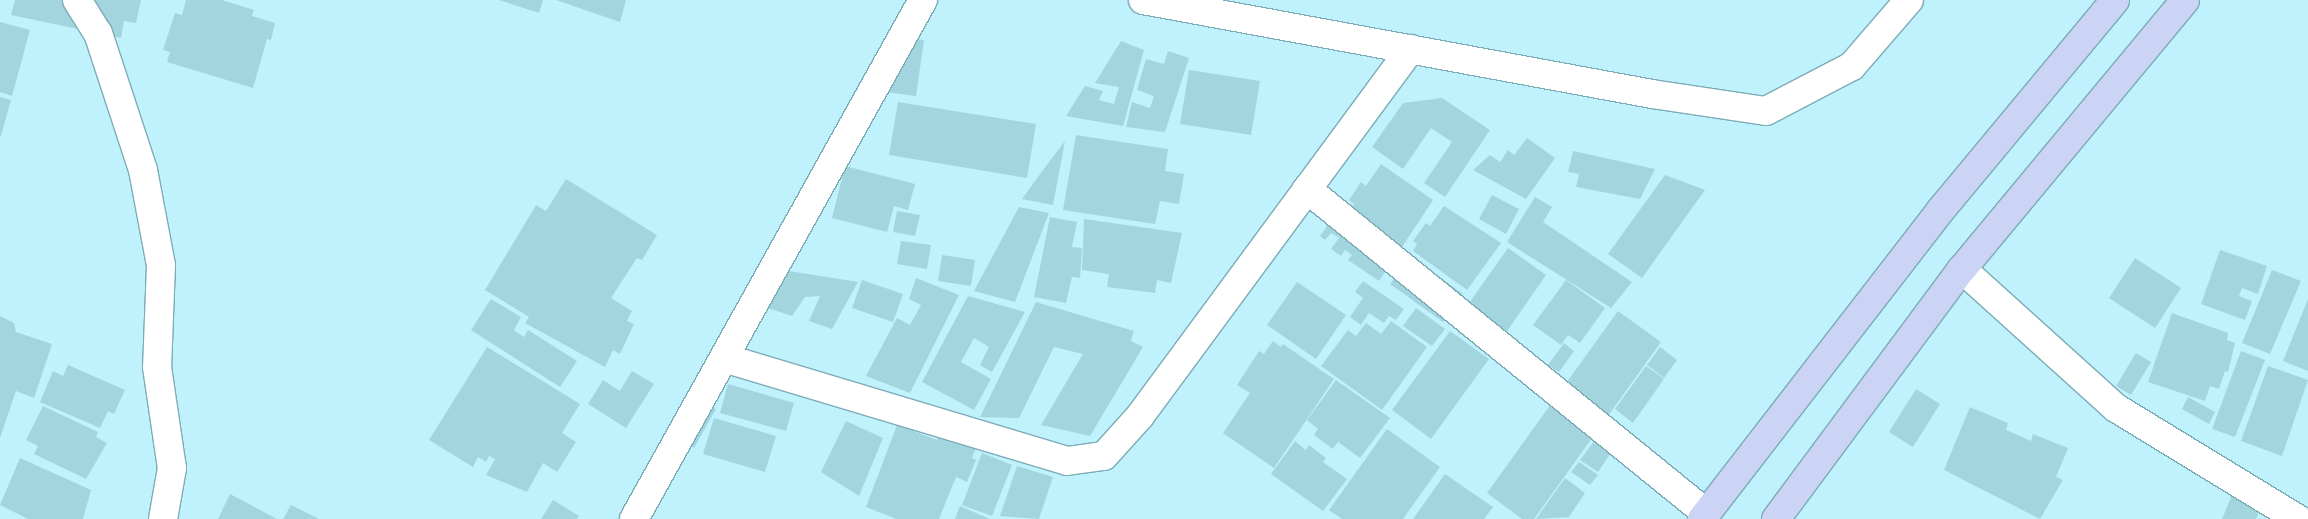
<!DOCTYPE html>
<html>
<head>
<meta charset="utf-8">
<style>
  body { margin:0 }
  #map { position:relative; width:2308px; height:519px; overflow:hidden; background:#c0f2fd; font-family:"DM Sans",sans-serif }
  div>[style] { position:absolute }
  .building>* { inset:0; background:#a3d5df }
  .roads { filter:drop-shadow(1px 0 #7cacb6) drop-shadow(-1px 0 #7cacb6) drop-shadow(0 1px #7cacb6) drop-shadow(0 -1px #7cacb6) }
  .minor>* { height:28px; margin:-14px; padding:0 14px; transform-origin:14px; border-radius:14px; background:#fff }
  .highway>* { height:28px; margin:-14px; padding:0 14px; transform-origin:14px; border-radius:14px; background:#cbd4f4 }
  span { translate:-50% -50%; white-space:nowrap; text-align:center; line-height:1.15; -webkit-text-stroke:5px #e6f9fd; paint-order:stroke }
</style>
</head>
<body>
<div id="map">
  <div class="building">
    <div style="clip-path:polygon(15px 0,141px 0,136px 23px,124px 21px,121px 38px,11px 15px)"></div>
    <div style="clip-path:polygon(186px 0,222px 0,254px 10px,252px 16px,275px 23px,271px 40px,267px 39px,253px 88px,167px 62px,170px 52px,163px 50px,175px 13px,182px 15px)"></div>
    <div style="clip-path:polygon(499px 0,543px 0,539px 13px)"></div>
    <div style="clip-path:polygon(556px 0,626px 0,620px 22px)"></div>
    <div style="clip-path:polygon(0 22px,30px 30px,12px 96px,0 92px)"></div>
    <div style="clip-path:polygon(888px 35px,924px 40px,916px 96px,862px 89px)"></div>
    <div style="clip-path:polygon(1121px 41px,1144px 50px,1123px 126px,1066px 116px,1085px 86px,1103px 91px,1099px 100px,1114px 104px,1119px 87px,1095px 83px)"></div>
    <div style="clip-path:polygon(1168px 51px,1189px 58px,1165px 132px,1126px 127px,1132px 102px,1150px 108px,1154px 96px,1137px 90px,1146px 59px,1164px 64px)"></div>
    <div style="clip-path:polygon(1189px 70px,1260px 81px,1251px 135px,1180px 124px)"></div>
    <div style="clip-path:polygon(0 97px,11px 100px,1px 136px,0 136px)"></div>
    <div style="clip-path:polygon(1442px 98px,1490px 130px,1445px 197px,1424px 183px,1452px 142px,1431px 128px,1403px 169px,1372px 147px,1403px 103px)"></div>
    <div style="clip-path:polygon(898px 102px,1036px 124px,1027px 178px,889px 155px)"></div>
    <div style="clip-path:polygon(1076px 135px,1168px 149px,1165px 171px,1184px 174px,1179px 204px,1160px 201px,1155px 224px,1063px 210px)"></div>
    <div style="clip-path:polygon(1527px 138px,1555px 158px,1526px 199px,1473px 170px,1490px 155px,1500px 162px,1508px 150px,1514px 155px)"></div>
    <div style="clip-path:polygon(1065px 141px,1053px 205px,1022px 199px,1043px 170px)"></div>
    <div style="clip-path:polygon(1573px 151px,1655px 169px,1640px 199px,1576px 187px,1579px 174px,1568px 172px)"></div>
    <div style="clip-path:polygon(1381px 164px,1433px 200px,1402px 247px,1349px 211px,1354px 204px,1349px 200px,1361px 182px,1366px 186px)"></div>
    <div style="clip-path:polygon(845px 166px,915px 184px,908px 210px,894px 206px,887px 232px,832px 218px)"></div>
    <div style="clip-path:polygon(1665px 175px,1705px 190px,1642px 278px,1608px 254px)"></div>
    <div style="clip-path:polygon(566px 179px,657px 235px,642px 260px,637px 258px,611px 298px,632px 311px,627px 321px,634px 324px,620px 354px,613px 350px,605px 367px,525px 323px,529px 317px,485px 290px,536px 205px,546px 211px)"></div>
    <div style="clip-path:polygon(1492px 195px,1519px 209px,1506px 234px,1479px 219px)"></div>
    <div style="clip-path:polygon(1535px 197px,1552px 207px,1543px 222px,1632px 282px,1611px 308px,1507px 242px)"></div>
    <div style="clip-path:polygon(1444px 206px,1501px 243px,1467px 290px,1413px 251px,1417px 244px,1413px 241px,1426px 223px,1430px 226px)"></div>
    <div style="clip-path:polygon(1019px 207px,1049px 213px,1015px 302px,974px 291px)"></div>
    <div style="clip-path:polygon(897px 211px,920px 215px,915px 236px,893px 232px)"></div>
    <div style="clip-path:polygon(1336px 213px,1396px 255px,1379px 281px,1348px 260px,1352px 255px,1345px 250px,1341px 256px,1331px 249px,1339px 238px,1331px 233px,1325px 240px,1320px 236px)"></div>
    <div style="clip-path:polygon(1050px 217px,1077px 222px,1072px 247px,1082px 248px,1080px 278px,1072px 277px,1066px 303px,1034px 297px)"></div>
    <div style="clip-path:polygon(1084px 219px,1182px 233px,1171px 283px,1157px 280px,1155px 293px,1107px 287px,1109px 274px,1082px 270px)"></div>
    <div style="clip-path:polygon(901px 241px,931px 245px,927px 269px,897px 264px)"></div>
    <div style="clip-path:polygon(1508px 248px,1546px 275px,1494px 350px,1455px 323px)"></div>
    <div style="clip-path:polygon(2220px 250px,2267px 266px,2258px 294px,2242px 288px,2239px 296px,2252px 301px,2245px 320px,2201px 304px)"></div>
    <div style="clip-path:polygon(942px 255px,975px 260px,971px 286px,938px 281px)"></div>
    <div style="clip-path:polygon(1411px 256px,1463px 294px,1443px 322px,1390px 284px)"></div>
    <div style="clip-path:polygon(2135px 258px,2181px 288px,2155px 328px,2109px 298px)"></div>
    <div style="clip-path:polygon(2272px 270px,2301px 281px,2270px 354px,2242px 343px)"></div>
    <div style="clip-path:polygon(789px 271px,858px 282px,832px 329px,809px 321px,820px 296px,805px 297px,792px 316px,765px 307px)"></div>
    <div style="clip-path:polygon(916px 278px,959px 295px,910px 393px,866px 376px,897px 318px,910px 325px,921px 305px,909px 299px)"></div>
    <div style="clip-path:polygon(862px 280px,903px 294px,893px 322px,852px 308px)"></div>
    <div style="clip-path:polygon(1566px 280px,1605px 308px,1580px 343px,1568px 335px,1561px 345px,1533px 325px)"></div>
    <div style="clip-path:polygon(1363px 281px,1404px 309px,1396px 320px,1389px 316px,1384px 323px,1369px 313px,1361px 325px,1350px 317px,1363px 298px,1355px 292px)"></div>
    <div style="clip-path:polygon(1297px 282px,1346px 315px,1316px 359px,1267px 325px)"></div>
    <div style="clip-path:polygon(968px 296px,1025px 312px,992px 372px,980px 365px,989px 347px,974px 338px,961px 362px,991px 379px,974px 410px,922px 382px)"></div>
    <div style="clip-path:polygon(491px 299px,521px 317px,514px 330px,524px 337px,528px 330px,577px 361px,560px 387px,471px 330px)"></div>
    <div style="clip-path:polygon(2308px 299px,2308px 371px,2283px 361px)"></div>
    <div style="clip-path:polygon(1036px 302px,1134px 331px,1131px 341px,1143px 347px,1090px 436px,1041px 425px,1083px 354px,1054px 347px,1019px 418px,980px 417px)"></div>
    <div style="clip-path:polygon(1416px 308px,1445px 329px,1432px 346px,1403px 326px)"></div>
    <div style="clip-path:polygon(1618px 311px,1661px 342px,1534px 519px,1522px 519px,1487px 493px)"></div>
    <div style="clip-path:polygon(2172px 313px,2228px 333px,2227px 340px,2235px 343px,2228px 372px,2225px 371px,2219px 389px,2210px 386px,2205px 401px,2148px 382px)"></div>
    <div style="clip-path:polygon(0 316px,14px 323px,16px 332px,52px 344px,34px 398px,16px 391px,0 438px)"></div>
    <div style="clip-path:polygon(1391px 321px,1427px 347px,1382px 410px,1321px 366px,1348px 330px,1356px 336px,1366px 323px,1381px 334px)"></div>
    <div style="clip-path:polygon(1450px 331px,1489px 359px,1431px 439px,1392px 410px)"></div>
    <div style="clip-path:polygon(1273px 341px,1281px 347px,1283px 344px,1334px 379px,1274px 468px,1223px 433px,1250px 393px,1237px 385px,1259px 351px,1264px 354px)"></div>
    <div style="clip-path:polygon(1564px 343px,1574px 351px,1559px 372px,1548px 365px)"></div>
    <div style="clip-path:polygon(487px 347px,580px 404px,562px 433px,576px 442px,557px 472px,543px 463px,527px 492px,486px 475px,495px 459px,489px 456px,486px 462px,478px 457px,473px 467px,429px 440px)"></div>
    <div style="clip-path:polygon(1660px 347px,1677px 360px,1664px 378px,1647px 365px)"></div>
    <div style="clip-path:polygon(2241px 351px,2265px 360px,2235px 437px,2212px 429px)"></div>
    <div style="clip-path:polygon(2136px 353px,2151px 362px,2131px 395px,2116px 386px)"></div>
    <div style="clip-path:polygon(68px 365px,125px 390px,114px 414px,108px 411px,100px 428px,40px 402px,53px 371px,63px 376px)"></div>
    <div style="clip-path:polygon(1646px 366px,1664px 379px,1633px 423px,1615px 409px)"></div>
    <div style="clip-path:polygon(2268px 366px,2308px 380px,2282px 456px,2241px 441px)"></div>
    <div style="clip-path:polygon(632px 371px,654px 384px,626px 428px,588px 404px,603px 380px,620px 391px)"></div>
    <div style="clip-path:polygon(1336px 380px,1390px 418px,1360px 458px,1338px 442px,1333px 449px,1314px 435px,1318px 429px,1307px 420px)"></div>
    <div style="clip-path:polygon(728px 384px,794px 403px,786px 431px,720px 413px)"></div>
    <div style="clip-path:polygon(1916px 389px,1940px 404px,1913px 447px,1889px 432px)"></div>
    <div style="clip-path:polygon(2188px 397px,2215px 412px,2209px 424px,2182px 409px)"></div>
    <div style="clip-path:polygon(707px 404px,716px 409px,694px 448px,685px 443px)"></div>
    <div style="clip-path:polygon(43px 406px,98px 432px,96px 437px,107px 443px,86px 479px,34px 454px,38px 446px,26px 440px)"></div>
    <div style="clip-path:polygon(1970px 407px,2008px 423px,2006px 430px,2031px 441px,2033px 434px,2068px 448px,2056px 477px,2063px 480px,2040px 519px,1944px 470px)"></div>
    <div style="clip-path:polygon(714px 418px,776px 436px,765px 472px,703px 454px)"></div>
    <div style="clip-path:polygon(846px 421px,883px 438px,859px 496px,821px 472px)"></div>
    <div style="clip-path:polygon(897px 425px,937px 440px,938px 437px,954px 443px,956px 441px,976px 448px,972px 458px,976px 460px,967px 482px,956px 477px,939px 519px,896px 519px,866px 507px)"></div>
    <div style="clip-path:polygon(1387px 429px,1440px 467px,1403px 519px,1342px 519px,1329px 510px)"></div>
    <div style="clip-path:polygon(1603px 429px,1611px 453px,1598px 472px,1580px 460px)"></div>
    <div style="clip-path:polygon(1295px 441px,1306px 450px,1309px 445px,1326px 458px,1323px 462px,1347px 479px,1323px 511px,1271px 474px)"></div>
    <div style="clip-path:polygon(982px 453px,1012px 465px,992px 516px,962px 505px)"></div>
    <div style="clip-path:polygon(20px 458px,91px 490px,83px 519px,28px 519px,0 505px)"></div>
    <div style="clip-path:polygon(1579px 462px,1598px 475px,1590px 485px,1571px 472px)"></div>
    <div style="clip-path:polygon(1017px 466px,1053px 477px,1039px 519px,1000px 516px)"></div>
    <div style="clip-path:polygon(1445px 474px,1493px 507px,1484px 519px,1413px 519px)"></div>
    <div style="clip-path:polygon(1565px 478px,1585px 493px,1569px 517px,1536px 519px)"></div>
    <div style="clip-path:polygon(230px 494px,277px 519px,218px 519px)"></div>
    <div style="clip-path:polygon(2232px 495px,2260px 508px,2256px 519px,2222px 519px)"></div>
    <div style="clip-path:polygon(553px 500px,579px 516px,577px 519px,541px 519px)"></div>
    <div style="clip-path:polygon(291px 505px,319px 519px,283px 519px)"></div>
    <div style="clip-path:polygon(960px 506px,990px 519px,955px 519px)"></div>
  </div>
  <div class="roads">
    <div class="minor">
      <div style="left:77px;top:0;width:39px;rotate:58deg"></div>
      <div style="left:98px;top:33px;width:144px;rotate:71.8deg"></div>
      <div style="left:143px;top:170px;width:97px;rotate:79.3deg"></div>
      <div style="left:161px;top:265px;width:102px;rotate:92.2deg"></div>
      <div style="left:157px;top:367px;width:102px;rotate:81.6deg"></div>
      <div style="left:172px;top:468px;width:52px;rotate:100deg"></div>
      <div style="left:1143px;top:0;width:518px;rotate:10.46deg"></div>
      <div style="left:1652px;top:94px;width:115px;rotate:8.5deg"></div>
      <div style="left:1766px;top:111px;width:97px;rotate:-27.6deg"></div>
      <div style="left:1852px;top:66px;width:87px;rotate:-49.2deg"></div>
      <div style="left:1307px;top:189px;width:514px;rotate:39.08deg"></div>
      <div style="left:1962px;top:269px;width:207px;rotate:42.1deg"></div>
      <div style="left:2116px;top:408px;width:213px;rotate:31.4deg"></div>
      <div style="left:724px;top:358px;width:358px;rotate:16.7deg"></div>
      <div style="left:1067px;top:461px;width:37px;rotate:-8deg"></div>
      <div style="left:1104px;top:456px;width:54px;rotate:-48deg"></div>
      <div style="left:1140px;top:416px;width:456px;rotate:-53.6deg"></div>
      <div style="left:634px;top:519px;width:594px;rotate:-60.89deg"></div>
    </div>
    <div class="highway">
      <div style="left:1702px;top:519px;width:389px;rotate:-52.3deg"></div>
      <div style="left:1940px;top:211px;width:274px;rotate:-50.3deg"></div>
      <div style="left:1776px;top:519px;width:312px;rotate:-53.4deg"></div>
      <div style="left:1962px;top:269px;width:349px;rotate:-50.3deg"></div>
    </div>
  </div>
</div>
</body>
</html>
